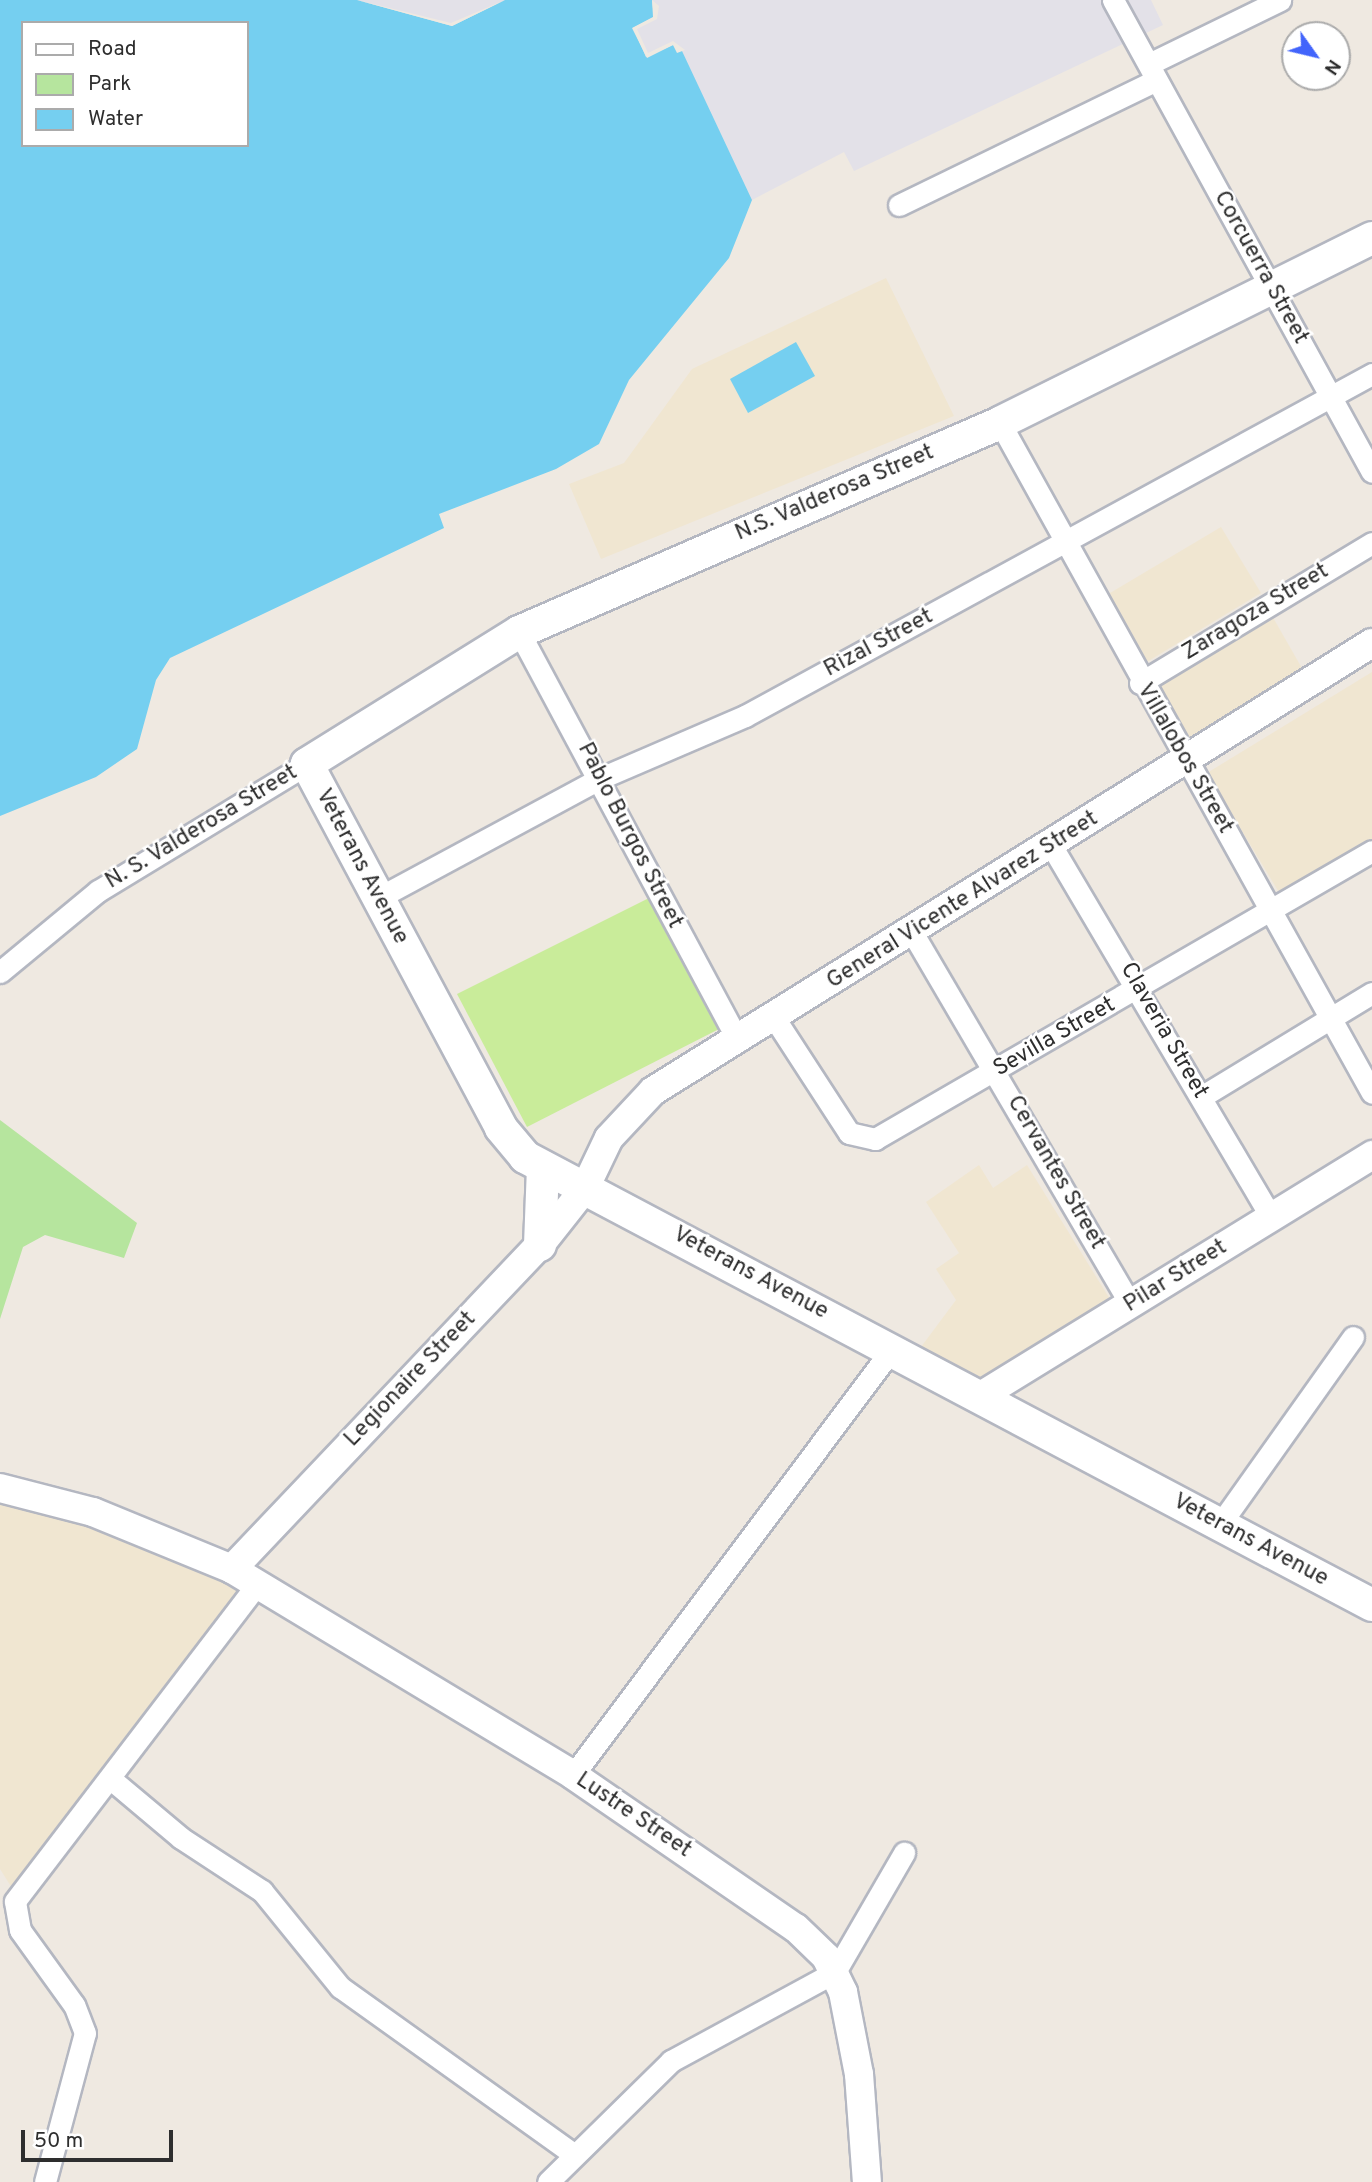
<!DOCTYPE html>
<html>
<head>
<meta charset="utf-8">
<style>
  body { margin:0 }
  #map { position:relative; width:1372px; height:2182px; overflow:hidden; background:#efe9e1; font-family:Overpass,sans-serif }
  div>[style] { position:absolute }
  .industrial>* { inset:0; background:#e3e1e8 }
  .education>* { inset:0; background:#f0e6d1 }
  .green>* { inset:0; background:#b6e59e }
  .pitch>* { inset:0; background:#c9ec9a }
  .water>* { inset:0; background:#75cff0 }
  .pier>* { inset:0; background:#efe9e1 }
  .roads { filter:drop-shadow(2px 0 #b4b7c1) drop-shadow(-2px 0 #b4b7c1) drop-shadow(0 2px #b4b7c1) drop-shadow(0 -2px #b4b7c1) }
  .minor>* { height:21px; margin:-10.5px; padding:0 10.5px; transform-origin:10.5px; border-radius:10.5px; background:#fff }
  .tertiary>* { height:28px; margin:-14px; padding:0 14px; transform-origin:14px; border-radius:14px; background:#fff }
  .secondary>* { height:32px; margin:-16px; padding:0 16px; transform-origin:16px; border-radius:16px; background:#fff }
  span { translate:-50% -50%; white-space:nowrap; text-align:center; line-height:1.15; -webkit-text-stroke:5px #fff; paint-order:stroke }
  .street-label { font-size:23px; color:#2e2e2e }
  .legend { position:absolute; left:21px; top:21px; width:228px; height:126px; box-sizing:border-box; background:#fff; border:2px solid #ababab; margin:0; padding:9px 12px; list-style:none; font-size:21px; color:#2e2e2e }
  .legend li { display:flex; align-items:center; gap:14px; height:35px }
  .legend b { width:35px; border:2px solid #ababab }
  .north { position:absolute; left:1281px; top:21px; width:70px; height:70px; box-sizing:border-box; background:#fff; border:2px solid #ababab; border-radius:50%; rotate:124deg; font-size:19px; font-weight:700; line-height:28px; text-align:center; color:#2e2e2e }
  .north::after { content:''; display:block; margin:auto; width:24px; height:32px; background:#4264fb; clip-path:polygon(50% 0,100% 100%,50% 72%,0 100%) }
  .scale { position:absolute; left:21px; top:2130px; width:152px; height:32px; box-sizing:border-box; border:4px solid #2e2e2e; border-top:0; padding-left:9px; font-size:21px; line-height:24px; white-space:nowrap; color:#2e2e2e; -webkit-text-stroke:5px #fff; paint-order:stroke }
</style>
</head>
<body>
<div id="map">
  <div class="industrial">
    <div style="clip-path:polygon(357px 0,505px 0,452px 26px)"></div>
    <div style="clip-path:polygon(652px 0,1151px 0,1163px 25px,854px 171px,844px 152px,752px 200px,682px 52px,647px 58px,632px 28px,653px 17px)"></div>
  </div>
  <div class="education">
    <div style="clip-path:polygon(886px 278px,954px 416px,601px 559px,569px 484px,624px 463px,692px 369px)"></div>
    <div style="clip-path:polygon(1221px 527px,1261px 593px,1145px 663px,1105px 596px)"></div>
    <div style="clip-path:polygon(1271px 614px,1307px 677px,1191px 745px,1155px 683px)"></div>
    <div style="clip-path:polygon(1372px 672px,1372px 839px,1280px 894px,1207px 773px)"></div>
    <div style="clip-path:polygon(979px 1165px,993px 1188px,1027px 1165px,1113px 1304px,985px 1383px,918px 1351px,956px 1300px,936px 1269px,959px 1253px,926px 1202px)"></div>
    <div style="clip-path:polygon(0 1502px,46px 1510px,246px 1586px,12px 1888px,0 1869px)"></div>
  </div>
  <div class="green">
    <div style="clip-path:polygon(0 1120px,137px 1223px,124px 1258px,45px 1235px,23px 1247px,0 1319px)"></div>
  </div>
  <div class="pitch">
    <div style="clip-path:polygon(653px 896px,721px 1028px,527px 1127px,457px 994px)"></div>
  </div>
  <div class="water">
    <div style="clip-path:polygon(evenodd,0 0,357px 0,452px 26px,505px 0,652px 0,654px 17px,633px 28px,646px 57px,673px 45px,682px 51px,752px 200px,729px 258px,629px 380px,599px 444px,556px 469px,439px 514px,444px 528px,170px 658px,156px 680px,137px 749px,96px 777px,0 816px,0 0,23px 23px,247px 23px,247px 145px,23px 145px,23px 23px)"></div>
    <div style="clip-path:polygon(796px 342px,815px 376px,748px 413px,730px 379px)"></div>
  </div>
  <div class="pier">
    <div style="clip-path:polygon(357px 0,451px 23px,505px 0,452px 26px)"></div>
    <div style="clip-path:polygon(652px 0,659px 6px,657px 19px,637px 29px,648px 53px,673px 41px,685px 50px,677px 53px,673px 45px,647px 58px,632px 28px,653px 17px)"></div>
  </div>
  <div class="roads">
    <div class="minor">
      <div style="left:1113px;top:0;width:538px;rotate:61.25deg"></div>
      <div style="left:1149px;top:64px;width:146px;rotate:-26deg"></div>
      <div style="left:899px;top:205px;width:286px;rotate:-25.9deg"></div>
      <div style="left:1000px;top:423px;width:766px;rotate:60.96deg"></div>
      <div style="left:519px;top:632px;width:464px;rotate:61.8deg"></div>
      <div style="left:1140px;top:683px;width:271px;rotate:-31.1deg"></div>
      <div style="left:1051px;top:845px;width:434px;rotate:59.4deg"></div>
      <div style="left:378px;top:898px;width:253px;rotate:-28.3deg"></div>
      <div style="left:601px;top:778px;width:157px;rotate:-23.3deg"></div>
      <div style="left:745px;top:716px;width:714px;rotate:-28.61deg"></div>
      <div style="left:912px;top:932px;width:433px;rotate:59.6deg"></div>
      <div style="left:0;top:972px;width:127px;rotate:-39.6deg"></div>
      <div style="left:98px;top:891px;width:245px;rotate:-31.3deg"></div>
      <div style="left:775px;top:1019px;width:136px;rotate:57deg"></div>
      <div style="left:849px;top:1133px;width:27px;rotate:13deg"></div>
      <div style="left:875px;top:1139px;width:574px;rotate:-30.09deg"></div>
      <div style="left:1201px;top:1097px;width:200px;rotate:-31.3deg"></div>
      <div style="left:1218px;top:1527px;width:233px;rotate:-54.6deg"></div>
      <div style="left:573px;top:1775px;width:532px;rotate:-53.17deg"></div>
      <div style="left:112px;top:1780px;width:90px;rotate:40deg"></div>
      <div style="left:181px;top:1838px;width:97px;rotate:33.2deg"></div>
      <div style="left:262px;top:1891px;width:124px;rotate:50.9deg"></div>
      <div style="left:340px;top:1987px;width:287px;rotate:35.6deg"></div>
      <div style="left:45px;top:2182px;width:154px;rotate:-75deg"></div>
      <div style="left:85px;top:2033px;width:30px;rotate:-111deg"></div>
      <div style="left:74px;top:2005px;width:92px;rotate:-125.8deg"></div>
      <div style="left:20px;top:1930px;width:29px;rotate:-100deg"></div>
      <div style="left:15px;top:1901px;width:399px;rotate:-52.6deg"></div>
      <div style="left:548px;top:2182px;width:173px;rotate:-44.5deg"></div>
      <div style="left:671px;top:2061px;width:187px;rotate:-28.5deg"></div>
      <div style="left:835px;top:1972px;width:138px;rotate:-59.9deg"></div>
    </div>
    <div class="tertiary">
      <div style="left:979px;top:1397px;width:462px;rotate:-31.6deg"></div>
      <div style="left:0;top:1488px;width:96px;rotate:14.5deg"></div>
      <div style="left:93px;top:1512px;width:150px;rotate:22.3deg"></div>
      <div style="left:232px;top:1569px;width:398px;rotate:31.1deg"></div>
      <div style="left:573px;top:1775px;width:270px;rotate:34.5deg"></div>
      <div style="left:796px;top:1928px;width:42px;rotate:44deg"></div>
      <div style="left:826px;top:1957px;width:39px;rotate:64deg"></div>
      <div style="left:843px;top:1992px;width:84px;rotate:79deg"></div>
      <div style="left:859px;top:2074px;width:108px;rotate:85.8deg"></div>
      <div style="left:232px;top:1569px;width:447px;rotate:-46.5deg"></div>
      <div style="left:540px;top:1245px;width:73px;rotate:-51.7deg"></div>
      <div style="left:585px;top:1188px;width:55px;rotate:-64.4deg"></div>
      <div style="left:609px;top:1138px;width:64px;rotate:-46.9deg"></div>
      <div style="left:653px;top:1091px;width:847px;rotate:-31.93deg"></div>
    </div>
    <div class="secondary">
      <div style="left:1372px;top:238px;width:415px;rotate:153.6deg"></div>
      <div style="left:1000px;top:423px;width:524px;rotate:156.51deg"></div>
      <div style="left:519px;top:632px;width:250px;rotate:148.1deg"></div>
      <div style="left:307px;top:764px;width:412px;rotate:61.9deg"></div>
      <div style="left:501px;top:1128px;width:38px;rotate:50deg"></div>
      <div style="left:525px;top:1157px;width:958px;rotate:27.88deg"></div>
      <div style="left:540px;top:1245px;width:78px;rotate:-87.8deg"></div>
    </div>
  </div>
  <div class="street-label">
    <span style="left:1260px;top:268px;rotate:61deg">Corcuerra Street</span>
    <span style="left:835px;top:494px;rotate:-23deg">N.S. Valderosa Street</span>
    <span style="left:1256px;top:613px;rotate:-31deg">Zaragoza Street</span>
    <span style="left:879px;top:644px;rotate:-28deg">Rizal Street</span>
    <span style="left:1184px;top:759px;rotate:60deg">Villalobos Street</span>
    <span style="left:202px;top:828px;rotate:-31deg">N. S. Valderosa Street</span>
    <span style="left:629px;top:836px;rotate:63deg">Pablo Burgos Street</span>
    <span style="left:361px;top:867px;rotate:62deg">Veterans Avenue</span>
    <span style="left:963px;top:901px;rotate:-32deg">General Vicente Alvarez Street</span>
    <span style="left:1163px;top:1031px;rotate:60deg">Claveria Street</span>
    <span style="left:1055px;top:1038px;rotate:-30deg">Sevilla Street</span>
    <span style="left:1055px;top:1173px;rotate:60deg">Cervantes Street</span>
    <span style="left:750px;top:1274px;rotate:28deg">Veterans Avenue</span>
    <span style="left:1176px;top:1277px;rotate:-32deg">Pilar Street</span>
    <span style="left:411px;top:1380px;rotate:-46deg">Legionaire Street</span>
    <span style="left:1250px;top:1541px;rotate:28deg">Veterans Avenue</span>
    <span style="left:633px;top:1816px;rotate:34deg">Lustre Street</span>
  </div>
  <ul class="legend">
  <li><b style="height:9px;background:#fff"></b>Road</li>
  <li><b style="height:19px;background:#b6e59e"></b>Park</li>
  <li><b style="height:19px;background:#75cff0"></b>Water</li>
  </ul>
  <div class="north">N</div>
  <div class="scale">50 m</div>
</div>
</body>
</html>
